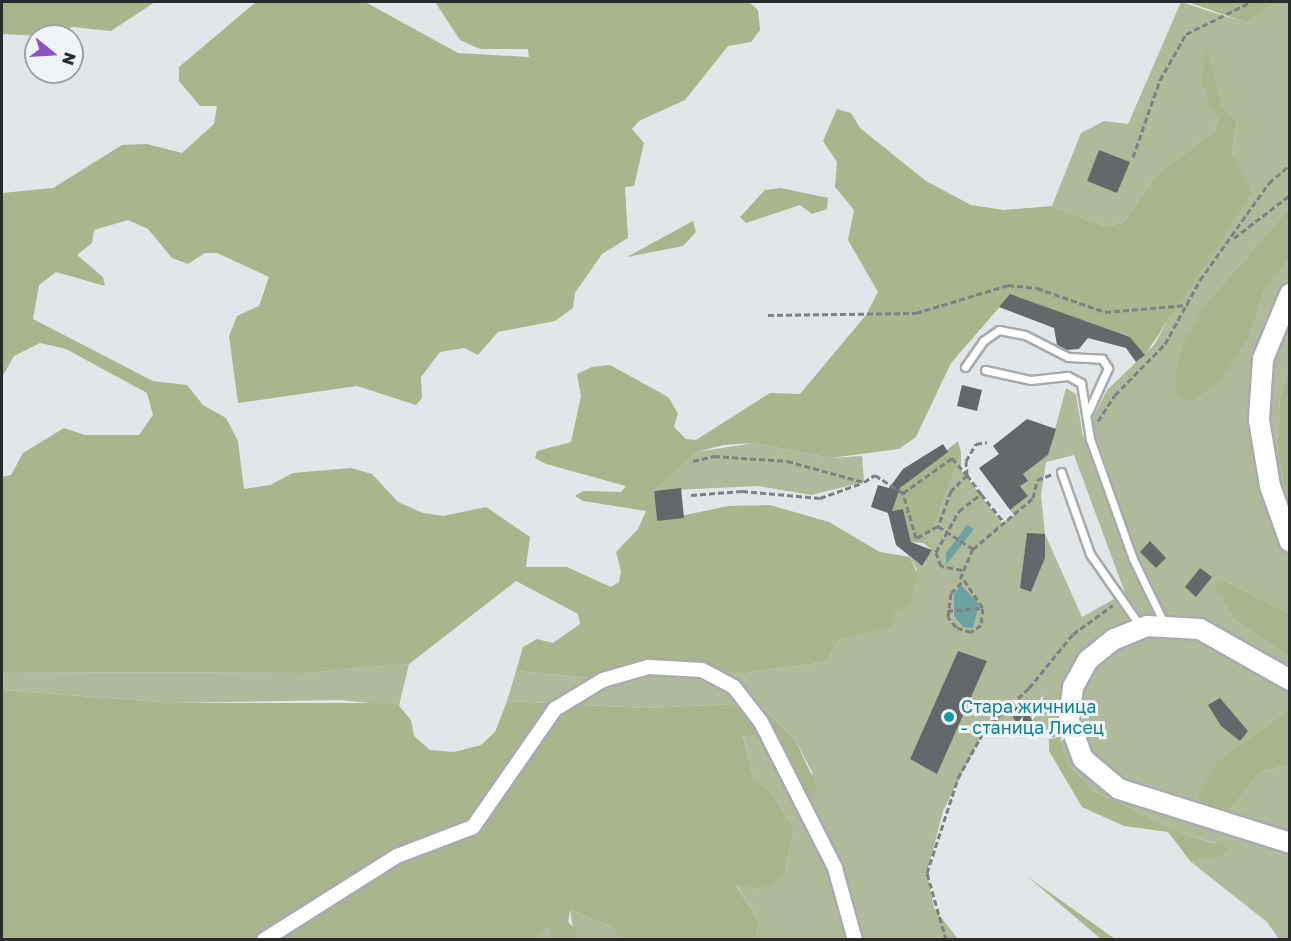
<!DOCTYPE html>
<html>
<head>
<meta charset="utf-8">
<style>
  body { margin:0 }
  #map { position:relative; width:1291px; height:941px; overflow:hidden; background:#e2e6e9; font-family:"Golos Text",sans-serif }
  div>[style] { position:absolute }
  .green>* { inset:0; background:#b0ba9a }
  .forest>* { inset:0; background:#aab58d }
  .water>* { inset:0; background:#6ca2a1 }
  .building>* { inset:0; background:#65686b }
  .path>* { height:3px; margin-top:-1.5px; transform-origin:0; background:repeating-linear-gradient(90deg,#7e8082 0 6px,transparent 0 9px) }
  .roads { filter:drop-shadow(2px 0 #a8abae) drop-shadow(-2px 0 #a8abae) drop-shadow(0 2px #a8abae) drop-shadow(0 -2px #a8abae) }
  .service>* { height:7px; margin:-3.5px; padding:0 3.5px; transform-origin:3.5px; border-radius:3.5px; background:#fff }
  .minor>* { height:14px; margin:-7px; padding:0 7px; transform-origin:7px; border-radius:7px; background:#fff }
  .secondary>* { height:20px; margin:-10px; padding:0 10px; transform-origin:10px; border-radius:10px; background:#fff }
  .dots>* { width:16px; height:16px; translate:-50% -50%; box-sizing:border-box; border:3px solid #f0f3f7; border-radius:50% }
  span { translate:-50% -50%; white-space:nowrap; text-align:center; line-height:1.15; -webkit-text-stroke:6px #f0f3f7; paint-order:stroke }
  .culture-label { font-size:18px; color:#0d838f }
  .left { translate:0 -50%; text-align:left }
  .frame { position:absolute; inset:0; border:3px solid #2a2b2d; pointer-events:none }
  .north { position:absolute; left:24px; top:24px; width:60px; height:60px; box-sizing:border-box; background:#f0f3f7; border:2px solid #a1a3a6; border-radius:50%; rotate:108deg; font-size:16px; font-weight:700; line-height:24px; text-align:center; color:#2a2b2d }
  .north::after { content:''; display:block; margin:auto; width:21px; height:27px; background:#8c4fc6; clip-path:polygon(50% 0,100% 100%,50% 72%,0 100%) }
</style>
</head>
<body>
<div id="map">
  <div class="green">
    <div style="clip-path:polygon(evenodd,1181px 2px,1247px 23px,1278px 2px,1289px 2px,1289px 208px,1209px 300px,1250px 335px,1264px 292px,1289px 259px,1289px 365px,1280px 397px,1277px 443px,1289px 518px,1289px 614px,1224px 580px,1235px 620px,1289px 657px,1289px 709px,1217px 761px,1228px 813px,1260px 772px,1289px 765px,1289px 939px,1279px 939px,1267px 922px,1191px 862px,1216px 858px,1215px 843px,1189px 836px,1094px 791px,1069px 765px,1059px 738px,985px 729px,943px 811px,927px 873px,934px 908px,958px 939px,755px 939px,759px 921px,736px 884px,757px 889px,785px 872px,794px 829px,770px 790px,754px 779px,743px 735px,753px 735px,780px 762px,813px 774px,795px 739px,758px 703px,644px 708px,507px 701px,516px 671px,592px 678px,657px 672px,746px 673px,826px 662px,839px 639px,895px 612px,917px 570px,910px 557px,922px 566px,932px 550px,923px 543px,931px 535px,961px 452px,961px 470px,1002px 523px,1014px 515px,1010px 510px,1028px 496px,1020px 486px,1027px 481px,1023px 474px,1048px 455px,1066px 388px,1076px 394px,1083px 437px,1107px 390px,1154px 345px,1190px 281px,1251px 193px,1232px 152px,1237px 121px,1222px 106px,1206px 50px,1201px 79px,1219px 116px,1214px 132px,1158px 173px,1123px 223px,1104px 226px,1052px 206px,1081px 133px,1104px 121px,1128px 124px,1181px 2px,1074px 455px,1125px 593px,1082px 617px,1045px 534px,1041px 495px,1046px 462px,1074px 455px,1181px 2px,1027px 534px,1045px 534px,1045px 558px,1031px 592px,1020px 588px,1027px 534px,1181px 2px,958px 651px,986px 662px,937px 773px,910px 759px,958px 651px)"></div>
    <div style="clip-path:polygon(754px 443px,830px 458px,862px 456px,864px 482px,811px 495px,758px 486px,654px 491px,697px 452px)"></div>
    <div style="clip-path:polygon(409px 664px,399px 706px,340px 700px,173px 703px,2px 690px,2px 672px,304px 673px)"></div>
    <div style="clip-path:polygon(570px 910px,612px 927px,619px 939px,575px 939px)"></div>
    <div style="clip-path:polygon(545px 926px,552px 939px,533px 940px,538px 928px)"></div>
  </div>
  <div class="forest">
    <div style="clip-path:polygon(2px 2px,155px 2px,111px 31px,72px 27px,56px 36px,40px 36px,2px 34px)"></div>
    <div style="clip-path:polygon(256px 2px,367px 3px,458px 53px,529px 57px,528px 49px,480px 49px,460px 40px,435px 2px,749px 2px,758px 10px,760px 30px,751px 42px,728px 46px,685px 100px,639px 121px,632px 129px,644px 143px,634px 186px,625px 187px,628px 238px,602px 254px,575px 293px,573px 308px,555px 321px,498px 332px,478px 355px,464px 348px,440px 352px,421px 377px,422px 398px,416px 405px,357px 386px,238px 403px,229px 336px,237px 316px,259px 306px,269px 277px,217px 253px,205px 253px,188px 264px,172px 258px,148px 229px,128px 220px,94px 230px,92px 243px,77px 255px,103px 277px,105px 286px,56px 272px,39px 285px,33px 319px,153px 381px,187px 385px,203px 405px,226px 418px,238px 441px,244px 489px,270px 485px,293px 473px,351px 468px,372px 474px,398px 502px,423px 513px,443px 516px,486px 507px,530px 537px,526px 567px,567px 567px,611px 587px,619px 582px,621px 571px,616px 552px,638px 529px,646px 511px,583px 501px,575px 496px,583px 491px,621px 492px,626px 486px,546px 464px,535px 458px,537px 451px,571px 442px,581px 396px,577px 374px,592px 367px,610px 365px,668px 397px,678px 413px,674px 427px,686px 439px,696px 440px,770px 393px,800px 394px,866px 315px,878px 292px,848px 240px,854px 210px,835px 187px,837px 162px,823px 141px,837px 109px,851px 113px,860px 128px,926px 181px,971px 205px,1004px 210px,1052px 206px,1104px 226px,1123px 223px,1158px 173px,1214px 132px,1219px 116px,1210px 107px,1201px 79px,1206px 48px,1222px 106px,1237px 121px,1232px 152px,1252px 193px,1145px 355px,1130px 337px,1010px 295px,951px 363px,916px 437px,899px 449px,830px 458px,754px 443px,723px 445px,697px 452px,654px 491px,657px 521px,728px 506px,770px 505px,829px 522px,880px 552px,910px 557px,918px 576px,909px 605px,895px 612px,890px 628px,839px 639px,826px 662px,746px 673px,657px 672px,592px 678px,516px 671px,523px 647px,537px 639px,553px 643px,580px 624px,578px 614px,516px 581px,409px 664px,304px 673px,2px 672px,2px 477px,11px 475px,23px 453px,64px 428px,85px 435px,139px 435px,153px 415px,147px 393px,66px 349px,40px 343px,14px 356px,2px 377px,2px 193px,53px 188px,122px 145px,147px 144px,182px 153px,214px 124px,217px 106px,200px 106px,179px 81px,179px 67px)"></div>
    <div style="clip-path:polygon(1188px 2px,1278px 2px,1247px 23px)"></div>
    <div style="clip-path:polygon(781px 188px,828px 198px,827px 209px,812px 214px,800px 205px,746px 223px,740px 217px,765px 190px)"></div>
    <div style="clip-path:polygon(1289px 208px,1289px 259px,1264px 292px,1250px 335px,1221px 380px,1191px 402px,1177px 394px,1175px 376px,1183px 343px,1209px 300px)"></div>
    <div style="clip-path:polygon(693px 221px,696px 232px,683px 246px,627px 257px)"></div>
    <div style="clip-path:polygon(1289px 365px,1289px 518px,1277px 443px,1280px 397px)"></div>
    <div style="clip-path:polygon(958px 441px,961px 452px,931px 535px,923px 543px,911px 542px,903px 509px,892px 511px,899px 489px)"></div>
    <div style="clip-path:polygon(1224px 580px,1289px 614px,1289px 657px,1235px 620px,1214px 584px)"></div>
    <div style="clip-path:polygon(2px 690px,173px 703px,378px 703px,399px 706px,411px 720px,414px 736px,430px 750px,454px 752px,481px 745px,495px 732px,507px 701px,644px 708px,758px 703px,795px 739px,818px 789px,807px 798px,753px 735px,743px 736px,754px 779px,770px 790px,794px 829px,785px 872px,773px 884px,757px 889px,736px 885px,759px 921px,755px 939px,619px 939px,612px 927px,570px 910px,568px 922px,577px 931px,575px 939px,552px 939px,545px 926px,533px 940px,2px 939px)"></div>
    <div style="clip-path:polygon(1289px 709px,1289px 765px,1260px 772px,1228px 813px,1209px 810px,1198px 798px,1217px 761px)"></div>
    <div style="clip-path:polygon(1059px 738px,1069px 765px,1094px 791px,1189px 836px,1231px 848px,1217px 858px,1191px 862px,1168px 832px,1124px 826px,1082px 807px,1049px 751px,1049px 739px)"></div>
    <div style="clip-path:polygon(1028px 877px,1115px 939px,1101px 939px)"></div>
  </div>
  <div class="water">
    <div style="clip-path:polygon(967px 525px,974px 529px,946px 565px,946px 553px)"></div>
    <div style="clip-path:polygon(961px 585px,979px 604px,973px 628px,963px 627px,954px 616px,954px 594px)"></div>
  </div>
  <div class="building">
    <div style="clip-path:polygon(1099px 150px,1130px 162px,1117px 193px,1087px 181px)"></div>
    <div style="clip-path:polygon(1010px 294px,1130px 337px,1145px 355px,1136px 362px,1126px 348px,1088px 338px,1079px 349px,1067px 350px,1057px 345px,1054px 328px,999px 307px)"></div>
    <div style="clip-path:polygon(962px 385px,982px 390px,977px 411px,957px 406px)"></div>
    <div style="clip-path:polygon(1027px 419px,1056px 429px,1048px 455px,1023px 474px,1028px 481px,1020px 486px,1028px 496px,1010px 510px,979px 468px,999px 454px,993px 446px)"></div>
    <div style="clip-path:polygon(943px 444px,948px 452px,900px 488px,892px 511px,903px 509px,911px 542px,932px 550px,922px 566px,896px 545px,888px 513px,871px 507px,878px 485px,889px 488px,903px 469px)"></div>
    <div style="clip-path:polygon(681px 488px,684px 518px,657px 521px,654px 491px)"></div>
    <div style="clip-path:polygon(1027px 533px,1045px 534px,1045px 558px,1031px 592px,1020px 588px)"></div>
    <div style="clip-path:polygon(1150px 541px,1166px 558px,1156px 568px,1140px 552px)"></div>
    <div style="clip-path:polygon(1200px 568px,1212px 577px,1196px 597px,1185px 587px)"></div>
    <div style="clip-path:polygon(958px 651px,987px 661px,937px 774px,910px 759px)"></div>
    <div style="clip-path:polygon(1220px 698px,1248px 731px,1240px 741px,1221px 726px,1208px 705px)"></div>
    <div style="clip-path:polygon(1022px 704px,1034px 724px,1021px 732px,1010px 711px)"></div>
  </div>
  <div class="path">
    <div style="left:1133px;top:157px;width:82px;rotate:-70.7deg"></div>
    <div style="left:1160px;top:80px;width:53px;rotate:-60.5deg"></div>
    <div style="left:1186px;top:34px;width:72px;rotate:-26.2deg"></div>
    <div style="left:1234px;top:238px;width:71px;rotate:-37.5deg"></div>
    <div style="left:768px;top:315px;width:148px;rotate:-0.8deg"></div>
    <div style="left:916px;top:313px;width:96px;rotate:-16.9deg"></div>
    <div style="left:1008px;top:285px;width:29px;rotate:6deg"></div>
    <div style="left:1037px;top:288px;width:72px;rotate:19.4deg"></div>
    <div style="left:1105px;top:312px;width:82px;rotate:-4.9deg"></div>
    <div style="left:1098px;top:421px;width:31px;rotate:-57deg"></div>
    <div style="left:1115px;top:395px;width:71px;rotate:-45.6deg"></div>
    <div style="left:1165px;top:344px;width:73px;rotate:-61.3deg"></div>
    <div style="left:1200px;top:280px;width:119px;rotate:-54.6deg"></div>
    <div style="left:1269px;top:183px;width:28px;rotate:-41deg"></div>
    <div style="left:952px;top:458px;width:23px;rotate:49deg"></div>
    <div style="left:967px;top:475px;width:23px;rotate:135deg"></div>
    <div style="left:951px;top:491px;width:37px;rotate:110deg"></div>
    <div style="left:938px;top:526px;width:25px;rotate:151deg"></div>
    <div style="left:916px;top:538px;width:47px;rotate:-106.1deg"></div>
    <div style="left:903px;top:493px;width:60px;rotate:-35.5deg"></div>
    <div style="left:693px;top:461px;width:22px;rotate:-13deg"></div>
    <div style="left:714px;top:456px;width:73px;rotate:3.9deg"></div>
    <div style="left:787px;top:461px;width:80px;rotate:15.3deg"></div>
    <div style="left:864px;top:482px;width:13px;rotate:-32deg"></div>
    <div style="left:875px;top:475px;width:33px;rotate:33deg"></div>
    <div style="left:981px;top:494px;width:35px;rotate:51deg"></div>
    <div style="left:691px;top:495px;width:51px;rotate:-4.5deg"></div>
    <div style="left:742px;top:491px;width:78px;rotate:5.1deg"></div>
    <div style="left:820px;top:498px;width:45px;rotate:-19.7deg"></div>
    <div style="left:938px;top:526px;width:42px;rotate:33.3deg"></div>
    <div style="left:962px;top:570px;width:21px;rotate:-169deg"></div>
    <div style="left:941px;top:566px;width:15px;rotate:-110deg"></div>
    <div style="left:936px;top:552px;width:47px;rotate:-60.7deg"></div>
    <div style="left:959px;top:511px;width:28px;rotate:-38deg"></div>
    <div style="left:981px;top:494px;width:24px;rotate:-126deg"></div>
    <div style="left:967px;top:475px;width:14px;rotate:-94deg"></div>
    <div style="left:966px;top:461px;width:20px;rotate:-60deg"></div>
    <div style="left:976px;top:444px;width:11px;rotate:-10deg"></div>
    <div style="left:960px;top:579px;width:33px;rotate:-67deg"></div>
    <div style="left:973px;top:549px;width:79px;rotate:-40.4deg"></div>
    <div style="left:1033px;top:498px;width:18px;rotate:-77deg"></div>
    <div style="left:1037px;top:480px;width:17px;rotate:-21deg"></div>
    <div style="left:964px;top:580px;width:34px;rotate:56deg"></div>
    <div style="left:983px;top:608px;width:17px;rotate:97deg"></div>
    <div style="left:981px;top:625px;width:12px;rotate:145deg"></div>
    <div style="left:971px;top:632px;width:16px;rotate:-162deg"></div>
    <div style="left:956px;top:627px;width:13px;rotate:-129deg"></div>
    <div style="left:948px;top:617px;width:24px;rotate:-83deg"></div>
    <div style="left:951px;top:593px;width:18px;rotate:-45deg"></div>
    <div style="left:947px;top:611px;width:36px;rotate:-5deg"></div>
    <div style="left:946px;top:940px;width:70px;rotate:-105.8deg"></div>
    <div style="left:927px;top:873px;width:100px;rotate:-71.9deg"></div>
    <div style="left:958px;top:778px;width:56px;rotate:-61.1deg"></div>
    <div style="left:985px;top:729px;width:60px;rotate:-43deg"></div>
    <div style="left:1029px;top:688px;width:70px;rotate:-50.8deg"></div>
    <div style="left:1073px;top:634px;width:49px;rotate:-35.9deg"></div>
  </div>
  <div class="roads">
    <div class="service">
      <div style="left:965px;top:367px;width:32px;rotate:-55deg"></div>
      <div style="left:983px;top:341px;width:19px;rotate:-35deg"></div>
      <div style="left:999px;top:330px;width:26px;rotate:11deg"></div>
      <div style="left:1025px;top:335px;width:48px;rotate:27.1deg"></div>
      <div style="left:1068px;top:357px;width:34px;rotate:3deg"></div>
      <div style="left:1102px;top:359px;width:11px;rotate:56deg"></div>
      <div style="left:1108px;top:368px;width:48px;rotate:114.4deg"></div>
      <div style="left:985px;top:370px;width:46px;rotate:12.5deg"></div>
      <div style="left:1030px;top:380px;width:38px;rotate:-6deg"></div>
      <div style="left:1068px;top:376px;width:15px;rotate:28deg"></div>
      <div style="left:1081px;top:383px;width:57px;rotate:80.9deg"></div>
      <div style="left:1090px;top:439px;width:127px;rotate:70.3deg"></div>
      <div style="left:1133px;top:559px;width:71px;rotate:64.2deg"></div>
      <div style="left:1061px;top:472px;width:87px;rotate:70.5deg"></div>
      <div style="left:1090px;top:554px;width:89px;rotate:55.1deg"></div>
    </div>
    <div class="minor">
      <div style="left:264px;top:940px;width:157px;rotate:-32.3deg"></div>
      <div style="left:397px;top:856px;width:81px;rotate:-20.9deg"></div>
      <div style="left:473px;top:827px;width:144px;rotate:-55.2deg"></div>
      <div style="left:555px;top:709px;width:56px;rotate:-31.1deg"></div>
      <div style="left:603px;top:680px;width:47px;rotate:-16.1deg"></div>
      <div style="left:648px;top:667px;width:54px;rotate:3.2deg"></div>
      <div style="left:702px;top:670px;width:36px;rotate:28deg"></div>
      <div style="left:734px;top:687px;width:44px;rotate:52.4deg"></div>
      <div style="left:761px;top:722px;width:164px;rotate:63.1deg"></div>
      <div style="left:835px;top:868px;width:75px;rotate:74.5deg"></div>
    </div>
    <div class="secondary">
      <div style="left:1290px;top:294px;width:70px;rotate:112.6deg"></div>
      <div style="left:1263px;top:359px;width:61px;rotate:93.8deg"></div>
      <div style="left:1259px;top:420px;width:67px;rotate:80.5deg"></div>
      <div style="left:1270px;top:486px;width:59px;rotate:70.3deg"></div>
      <div style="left:1290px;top:680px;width:103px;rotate:-150.5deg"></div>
      <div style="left:1200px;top:629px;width:53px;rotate:-176.8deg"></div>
      <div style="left:1147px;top:626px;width:35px;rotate:158deg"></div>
      <div style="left:1114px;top:639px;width:33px;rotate:141deg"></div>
      <div style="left:1088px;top:660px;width:31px;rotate:119deg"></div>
      <div style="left:1073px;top:687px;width:34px;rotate:97deg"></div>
      <div style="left:1069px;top:721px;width:40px;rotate:69.8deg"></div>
      <div style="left:1083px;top:759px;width:47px;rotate:39.8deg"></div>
      <div style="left:1119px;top:789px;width:179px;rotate:17.5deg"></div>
    </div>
  </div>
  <div class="dots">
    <div style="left:949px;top:717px;background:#0f9aa8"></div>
  </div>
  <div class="culture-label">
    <span class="left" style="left:961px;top:717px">Стара жичница<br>- станица Лисец</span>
  </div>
  <div class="frame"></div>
  <div class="north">N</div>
</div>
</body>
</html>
